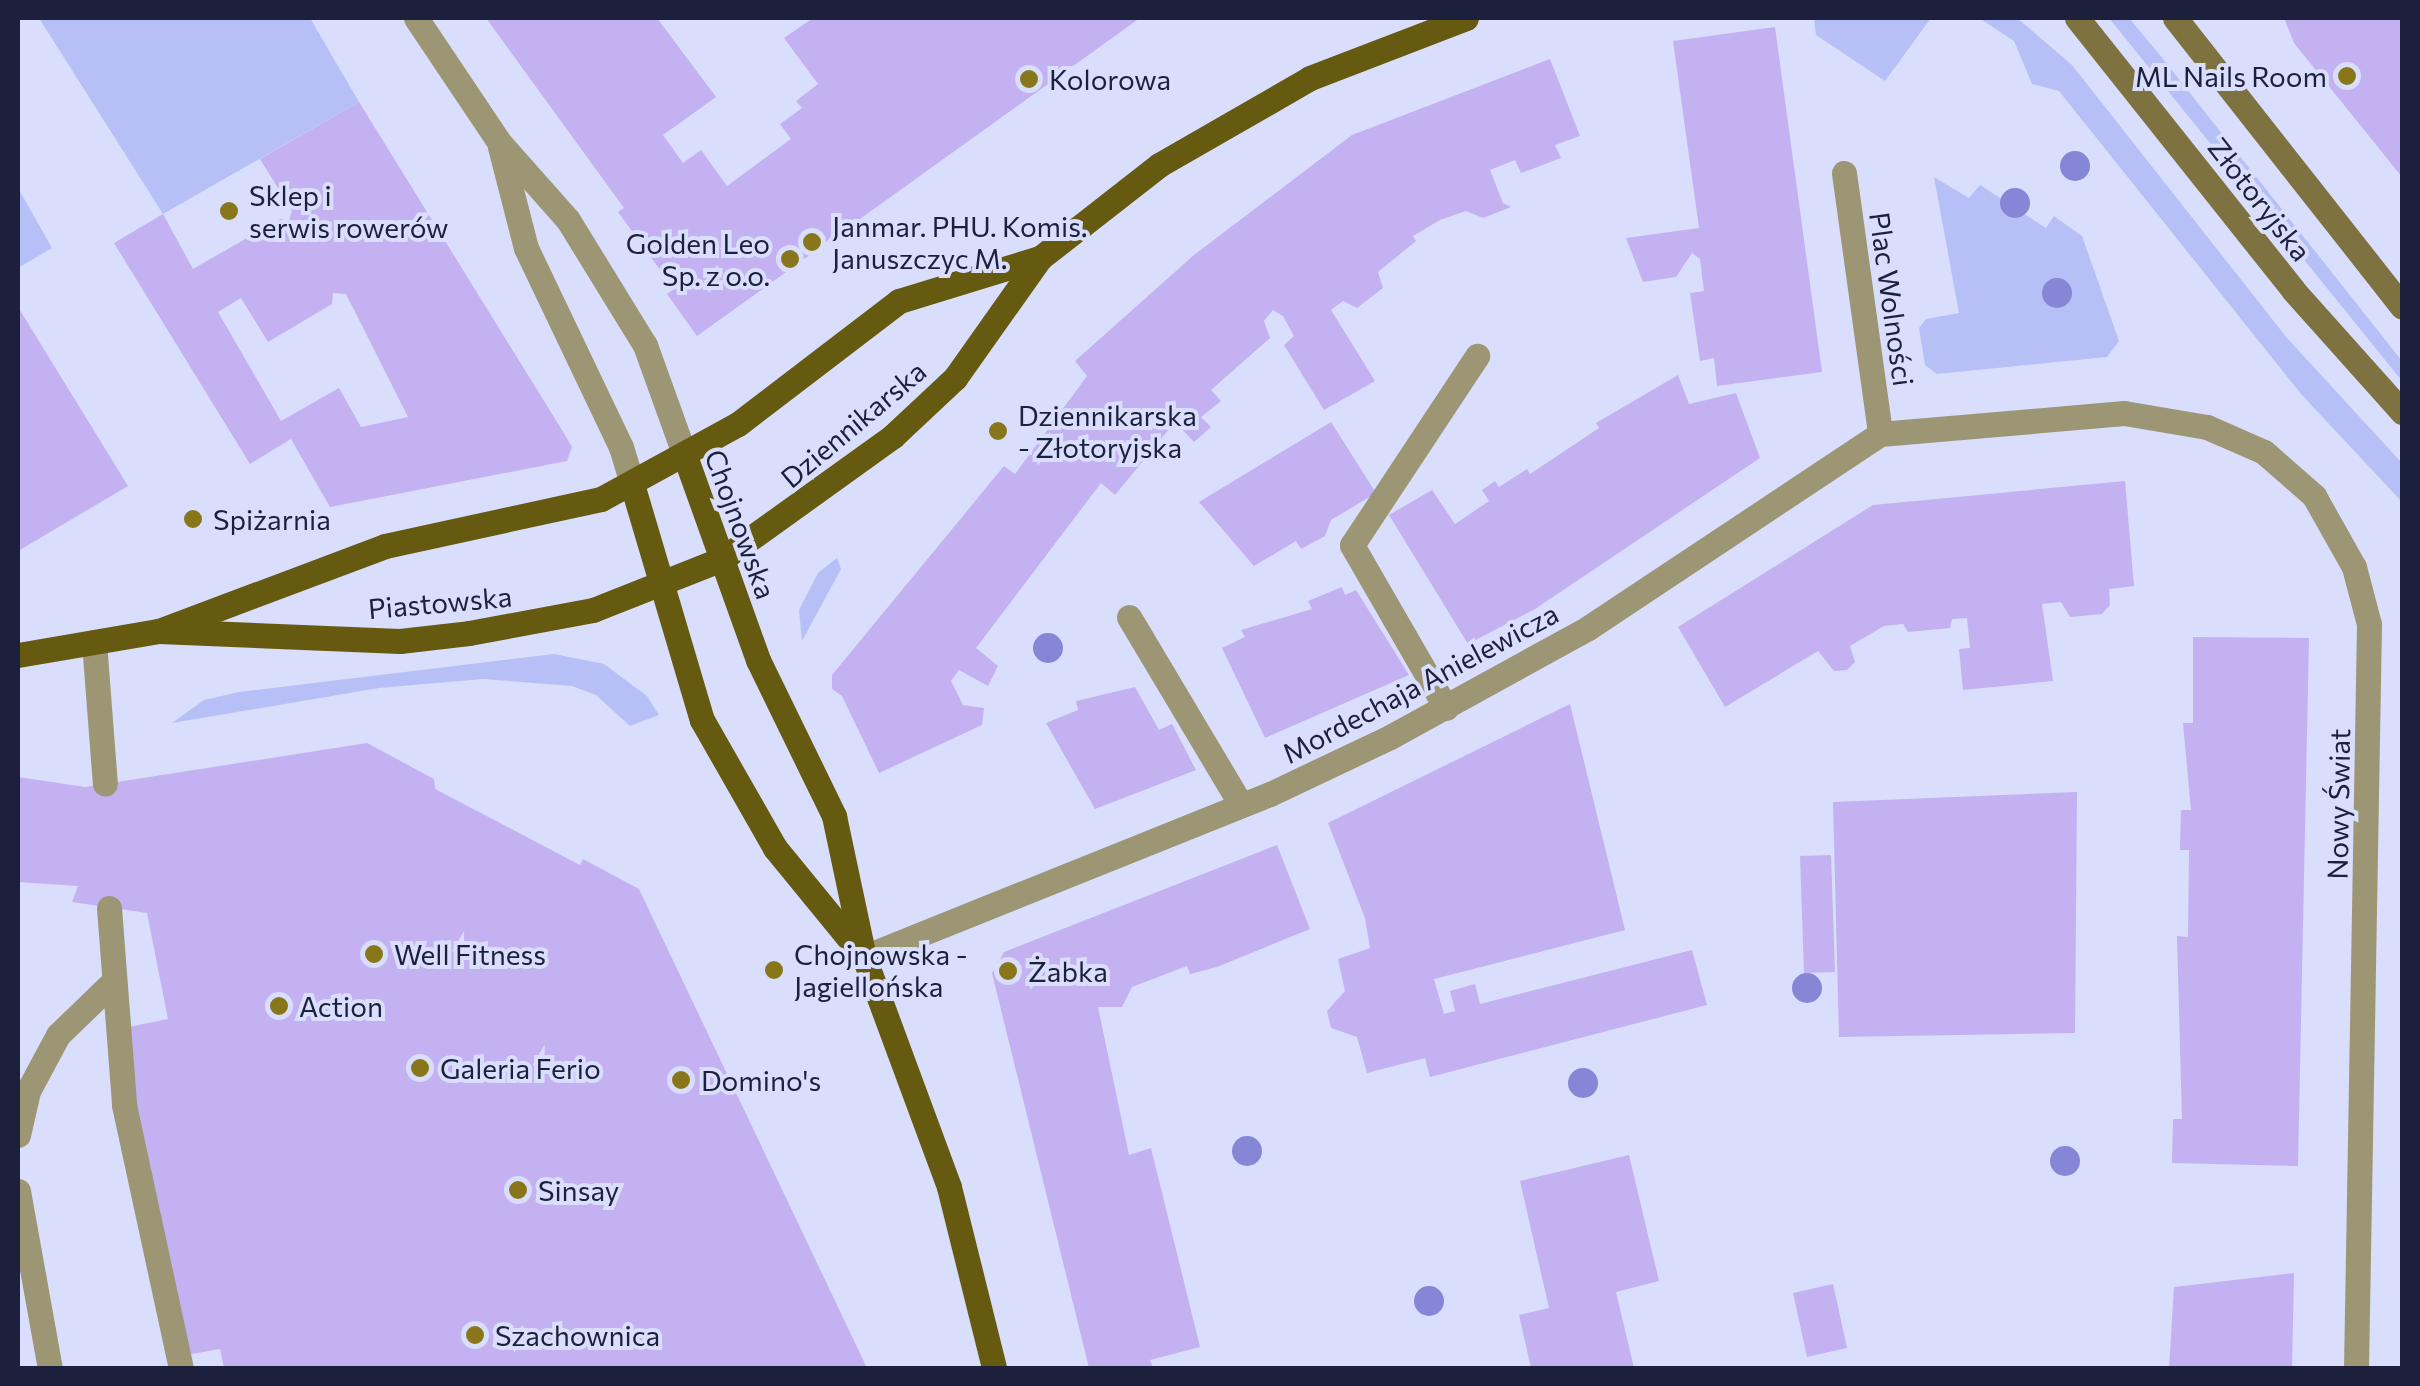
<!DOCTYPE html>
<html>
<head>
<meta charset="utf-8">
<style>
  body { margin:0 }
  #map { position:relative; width:2420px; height:1386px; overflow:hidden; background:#d9defc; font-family:Commissioner,sans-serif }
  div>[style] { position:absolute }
  .green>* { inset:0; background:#b7c0f6 }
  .building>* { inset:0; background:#c4b1f2 }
  .lane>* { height:25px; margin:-12.5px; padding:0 12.5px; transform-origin:12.5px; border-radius:12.5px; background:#9d9675 }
  .street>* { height:25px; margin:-12.5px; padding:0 12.5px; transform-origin:12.5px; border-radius:12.5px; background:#9d9675 }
  .secondary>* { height:25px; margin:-12.5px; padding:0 12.5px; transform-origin:12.5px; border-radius:12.5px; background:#7d7240 }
  .primary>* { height:25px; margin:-12.5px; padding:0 12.5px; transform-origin:12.5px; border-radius:12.5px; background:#665910 }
  .trees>* { width:30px; height:30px; margin:-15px; border-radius:50%; background:#8686d6 }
  .dots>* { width:28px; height:28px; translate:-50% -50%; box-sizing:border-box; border:5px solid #d9defc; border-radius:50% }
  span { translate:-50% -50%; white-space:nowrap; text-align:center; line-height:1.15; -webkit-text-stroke:8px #d9defc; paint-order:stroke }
  .poi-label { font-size:28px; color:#1d203c }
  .right { translate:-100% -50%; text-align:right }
  .left { translate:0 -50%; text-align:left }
  .street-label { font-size:28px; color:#1d203c }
  .frame { position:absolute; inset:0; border:20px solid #1d203c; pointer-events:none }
</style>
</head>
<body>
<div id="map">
  <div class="green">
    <div style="clip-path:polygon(39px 18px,310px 18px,359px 102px,163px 214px)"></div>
    <div style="clip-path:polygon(1814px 18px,1931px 18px,1885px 81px,1816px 35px)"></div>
    <div style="clip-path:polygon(1979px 18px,2017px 18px,2072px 65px,2287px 338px,2402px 463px,2402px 502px,2301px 394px,2059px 91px,2032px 84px,2014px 41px)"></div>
    <div style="clip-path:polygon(2109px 18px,2129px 18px,2159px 54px,2402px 361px,2402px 381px)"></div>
    <div style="clip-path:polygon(1934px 177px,1969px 198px,1980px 185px,2046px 228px,2054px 216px,2082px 236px,2119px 341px,2107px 357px,1937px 374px,1925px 365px,1919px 328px,1926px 319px,1959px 313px)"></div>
    <div style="clip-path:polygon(18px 188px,52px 248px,18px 268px)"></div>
    <div style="clip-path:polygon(837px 558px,841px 569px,802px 641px,799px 610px,818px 573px)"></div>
    <div style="clip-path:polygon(554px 654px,604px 664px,647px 696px,659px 715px,630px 726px,596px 695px,572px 686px,483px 679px,379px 688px,172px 723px,204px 700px,239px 692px)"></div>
  </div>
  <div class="building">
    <div style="clip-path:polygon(486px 18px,657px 18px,716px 97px,663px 135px,683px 163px,701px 150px,727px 186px,791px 139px,780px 124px,802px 108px,796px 101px,818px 84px,784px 38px,813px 18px,1140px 18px,697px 336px,667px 294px,674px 289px,618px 212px,624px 208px)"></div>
    <div style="clip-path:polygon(2284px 18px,2402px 18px,2402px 177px,2294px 43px)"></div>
    <div style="clip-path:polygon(1775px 27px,1822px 372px,1717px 386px,1714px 358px,1700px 361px,1690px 293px,1704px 291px,1700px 259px,1692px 253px,1676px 277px,1643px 282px,1626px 238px,1699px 228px,1673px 41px)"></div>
    <div style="clip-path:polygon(1550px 59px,1580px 136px,1555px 145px,1561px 158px,1521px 173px,1515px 160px,1490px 170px,1503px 203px,1511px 207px,1483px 218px,1466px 211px,1440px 220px,1413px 236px,1416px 241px,1378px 272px,1383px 288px,1357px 308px,1343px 301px,1331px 310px,1375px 381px,1324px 410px,1284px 345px,1294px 336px,1283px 316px,1273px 310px,1264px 321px,1270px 338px,1211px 390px,1221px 401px,1201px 417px,1211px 427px,1194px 442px,1175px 422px,1115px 495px,1101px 483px,976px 648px,998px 666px,988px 686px,959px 670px,951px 681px,963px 705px,984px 708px,982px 725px,879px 773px,842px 696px,832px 689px,832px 675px,1004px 466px,1015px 474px,1087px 376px,1075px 361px,1194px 255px,1352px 135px)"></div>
    <div style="clip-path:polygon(evenodd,359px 102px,562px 430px,572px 447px,567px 461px,330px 507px,291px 439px,250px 464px,114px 243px,163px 214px,193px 269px,280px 219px,289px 221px,292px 211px,260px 159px,359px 102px,333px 293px,346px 294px,408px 417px,361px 427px,339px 388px,281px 421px,218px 312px,241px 298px,268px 342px,332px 304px,333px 293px)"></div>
    <div style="clip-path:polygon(18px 307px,128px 486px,18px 551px)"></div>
    <div style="clip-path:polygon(1678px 375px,1689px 404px,1736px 393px,1760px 458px,1535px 609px,1468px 644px,1389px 515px,1432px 490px,1455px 524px,1489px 501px,1482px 490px,1495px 481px,1499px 487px,1527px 469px,1530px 474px,1599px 428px,1596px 423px)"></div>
    <div style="clip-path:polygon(1331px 422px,1376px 493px,1331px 520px,1325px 536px,1301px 549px,1296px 541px,1254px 566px,1199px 502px)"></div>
    <div style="clip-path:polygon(2125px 481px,2134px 586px,2109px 589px,2110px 605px,2102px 614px,2070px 617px,2061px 602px,2042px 604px,2053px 681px,1963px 690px,1959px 649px,1970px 648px,1967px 618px,1952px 619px,1950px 628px,1908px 632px,1903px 624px,1884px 626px,1850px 646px,1855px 662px,1847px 670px,1834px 671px,1818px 651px,1725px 707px,1678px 627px,1873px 505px)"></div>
    <div style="clip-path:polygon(1342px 587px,1345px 595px,1356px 590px,1409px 675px,1265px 738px,1222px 648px,1245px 637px,1241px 630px,1312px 609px,1308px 601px)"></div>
    <div style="clip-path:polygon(2193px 637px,2309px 638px,2298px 1166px,2172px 1163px,2173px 1119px,2182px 1119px,2177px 936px,2188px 937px,2189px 850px,2180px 850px,2181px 810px,2191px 810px,2183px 723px,2193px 723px)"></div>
    <div style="clip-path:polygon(1135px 687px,1159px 730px,1172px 724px,1196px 770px,1095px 809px,1046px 723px,1078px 710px,1076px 701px)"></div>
    <div style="clip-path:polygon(1570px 704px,1625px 930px,1434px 979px,1444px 1014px,1455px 1011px,1450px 991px,1475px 984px,1480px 1004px,1692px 950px,1707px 1005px,1430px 1077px,1425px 1058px,1367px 1073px,1357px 1037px,1331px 1028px,1327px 1011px,1345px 991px,1338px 959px,1370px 948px,1365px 918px,1328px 823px)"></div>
    <div style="clip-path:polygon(367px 743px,434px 779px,435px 789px,580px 865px,583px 859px,639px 889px,867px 1368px,224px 1368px,220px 1349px,175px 1357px,109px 1031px,168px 1019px,147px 913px,72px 902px,78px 886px,18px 882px,18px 777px,85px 787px)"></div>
    <div style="clip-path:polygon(2077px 792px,2075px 1033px,1839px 1037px,1833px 802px)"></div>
    <div style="clip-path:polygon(1277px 845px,1310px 929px,1217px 967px,1190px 974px,1187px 966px,1132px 987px,1122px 1007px,1098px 1007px,1129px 1155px,1151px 1148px,1200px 1347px,1150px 1360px,1153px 1368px,1089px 1368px,992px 973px,1004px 952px)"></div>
    <div style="clip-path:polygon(1831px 855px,1835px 972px,1804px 973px,1800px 856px)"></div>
    <div style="clip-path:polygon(1629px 1155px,1659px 1281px,1616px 1292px,1634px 1368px,1531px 1368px,1519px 1315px,1549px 1308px,1520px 1181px)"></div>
    <div style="clip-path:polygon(2294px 1273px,2292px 1368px,2169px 1368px,2174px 1287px)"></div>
    <div style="clip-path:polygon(1833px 1284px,1847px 1348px,1807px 1357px,1793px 1293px)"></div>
  </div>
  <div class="lane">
    <div style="left:1844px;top:173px;width:263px;rotate:82.1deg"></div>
    <div style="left:1129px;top:617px;width:219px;rotate:59.2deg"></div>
    <div style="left:94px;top:642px;width:142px;rotate:85.6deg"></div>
    <div style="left:1446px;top:708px;width:188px;rotate:-120deg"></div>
    <div style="left:1352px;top:545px;width:227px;rotate:-56.5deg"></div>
    <div style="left:109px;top:908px;width:198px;rotate:85.6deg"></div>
    <div style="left:124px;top:1105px;width:269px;rotate:77.8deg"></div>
    <div style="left:18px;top:1135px;width:45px;rotate:-77.2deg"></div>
    <div style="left:28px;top:1091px;width:64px;rotate:-61.8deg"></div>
    <div style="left:58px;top:1035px;width:78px;rotate:-44deg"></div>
    <div style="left:18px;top:1191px;width:180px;rotate:79.8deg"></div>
  </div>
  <div class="street">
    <div style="left:416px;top:18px;width:149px;rotate:56.2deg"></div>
    <div style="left:499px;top:142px;width:104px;rotate:48.5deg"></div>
    <div style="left:568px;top:220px;width:147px;rotate:58.4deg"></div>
    <div style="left:645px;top:345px;width:118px;rotate:70.2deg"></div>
    <div style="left:500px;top:147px;width:104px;rotate:75.6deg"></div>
    <div style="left:526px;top:248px;width:221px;rotate:64.5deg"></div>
    <div style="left:621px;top:447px;width:39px;rotate:73deg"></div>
    <div style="left:864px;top:957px;width:437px;rotate:-21.9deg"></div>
    <div style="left:1270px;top:794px;width:133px;rotate:-25.4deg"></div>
    <div style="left:1390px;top:737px;width:226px;rotate:-28.8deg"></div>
    <div style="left:1588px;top:628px;width:351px;rotate:-33.6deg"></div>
    <div style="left:1880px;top:434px;width:245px;rotate:-4.9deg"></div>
    <div style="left:2124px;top:413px;width:84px;rotate:9.6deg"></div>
    <div style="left:2207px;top:427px;width:62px;rotate:23.7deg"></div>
    <div style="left:2264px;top:452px;width:67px;rotate:41.3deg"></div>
    <div style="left:2314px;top:496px;width:81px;rotate:60.6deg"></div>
    <div style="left:2354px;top:567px;width:59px;rotate:75.3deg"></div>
    <div style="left:2369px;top:624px;width:744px;rotate:91deg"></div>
  </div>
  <div class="secondary">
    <div style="left:2077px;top:18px;width:347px;rotate:51.5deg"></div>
    <div style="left:2293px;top:290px;width:164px;rotate:48.2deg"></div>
    <div style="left:2175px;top:18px;width:367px;rotate:51.8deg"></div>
  </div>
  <div class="primary">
    <div style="left:685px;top:456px;width:217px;rotate:70.3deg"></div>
    <div style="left:758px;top:660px;width:174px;rotate:64deg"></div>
    <div style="left:834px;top:816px;width:144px;rotate:78deg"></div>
    <div style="left:864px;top:957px;width:245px;rotate:69.7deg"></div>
    <div style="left:949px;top:1187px;width:187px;rotate:76deg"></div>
    <div style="left:632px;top:484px;width:246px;rotate:73.5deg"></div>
    <div style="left:702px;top:720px;width:147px;rotate:60.3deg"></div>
    <div style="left:775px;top:848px;width:136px;rotate:50.7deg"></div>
    <div style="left:159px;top:631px;width:241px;rotate:2.4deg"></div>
    <div style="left:400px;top:641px;width:69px;rotate:-6.6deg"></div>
    <div style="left:469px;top:633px;width:126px;rotate:-10.5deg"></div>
    <div style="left:593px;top:610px;width:139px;rotate:-21.6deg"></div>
    <div style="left:722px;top:559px;width:211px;rotate:-35.7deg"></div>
    <div style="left:893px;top:436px;width:85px;rotate:-43.1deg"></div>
    <div style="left:955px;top:378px;width:147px;rotate:-54.7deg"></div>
    <div style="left:1040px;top:258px;width:151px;rotate:-38deg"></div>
    <div style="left:1159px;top:165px;width:174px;rotate:-29.9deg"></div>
    <div style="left:1310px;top:78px;width:167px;rotate:-21deg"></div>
    <div style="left:18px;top:655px;width:143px;rotate:-9.7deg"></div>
    <div style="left:159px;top:631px;width:241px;rotate:-20.6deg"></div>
    <div style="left:385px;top:546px;width:221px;rotate:-12.3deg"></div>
    <div style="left:601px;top:499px;width:156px;rotate:-28.7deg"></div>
    <div style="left:738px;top:424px;width:203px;rotate:-37.4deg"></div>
    <div style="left:899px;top:301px;width:147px;rotate:-17deg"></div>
  </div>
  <div class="trees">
    <div style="left:2075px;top:166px"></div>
    <div style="left:2015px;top:203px"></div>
    <div style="left:2057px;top:293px"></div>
    <div style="left:1048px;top:648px"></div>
    <div style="left:1807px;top:988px"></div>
    <div style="left:1583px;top:1083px"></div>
    <div style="left:1247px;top:1151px"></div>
    <div style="left:2065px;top:1161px"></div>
    <div style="left:1429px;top:1301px"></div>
  </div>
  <div class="dots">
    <div style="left:2347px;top:76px;background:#88771a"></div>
    <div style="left:1029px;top:79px;background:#88771a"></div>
    <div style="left:229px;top:211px;background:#88771a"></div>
    <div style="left:812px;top:242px;background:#88771a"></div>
    <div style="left:790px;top:259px;background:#88771a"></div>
    <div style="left:998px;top:431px;background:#88771a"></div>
    <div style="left:193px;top:519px;background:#88771a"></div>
    <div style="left:374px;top:954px;background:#88771a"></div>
    <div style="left:774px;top:970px;background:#88771a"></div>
    <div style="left:1008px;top:971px;background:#88771a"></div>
    <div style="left:279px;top:1006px;background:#88771a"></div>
    <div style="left:420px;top:1068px;background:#88771a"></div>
    <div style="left:681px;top:1080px;background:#88771a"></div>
    <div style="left:518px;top:1190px;background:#88771a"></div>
    <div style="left:475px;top:1335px;background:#88771a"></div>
  </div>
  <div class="poi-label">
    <span class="right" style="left:2327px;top:76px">ML Nails Room</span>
    <span class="left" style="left:1049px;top:79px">Kolorowa</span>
    <span class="left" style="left:249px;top:211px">Sklep i<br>serwis rowerów</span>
    <span class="left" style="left:832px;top:242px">Janmar. PHU. Komis.<br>Januszczyc M.</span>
    <span class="right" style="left:770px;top:259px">Golden Leo<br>Sp. z o.o.</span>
    <span class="left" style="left:1018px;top:431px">Dziennikarska<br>- Złotoryjska</span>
    <span class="left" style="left:213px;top:519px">Spiżarnia</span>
    <span class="left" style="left:394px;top:954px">Well Fitness</span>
    <span class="left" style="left:794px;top:970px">Chojnowska -<br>Jagiellońska</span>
    <span class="left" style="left:1028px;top:971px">Żabka</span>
    <span class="left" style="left:299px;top:1006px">Action</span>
    <span class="left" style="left:440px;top:1068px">Galeria Ferio</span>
    <span class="left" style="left:701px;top:1080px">Domino's</span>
    <span class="left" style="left:538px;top:1190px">Sinsay</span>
    <span class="left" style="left:495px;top:1335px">Szachownica</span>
  </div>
  <div class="street-label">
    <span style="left:2260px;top:199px;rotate:52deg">Złotoryjska</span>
    <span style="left:1892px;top:299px;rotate:82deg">Plac Wolności</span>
    <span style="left:853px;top:424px;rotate:-40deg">Dziennikarska</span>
    <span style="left:741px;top:524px;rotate:70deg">Chojnowska</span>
    <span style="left:440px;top:602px;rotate:-5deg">Piastowska</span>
    <span style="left:1420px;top:683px;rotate:-28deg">Mordechaja Anielewicza</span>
    <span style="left:2338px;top:804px;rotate:-89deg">Nowy Świat</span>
  </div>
  <div class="frame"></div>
</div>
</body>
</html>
